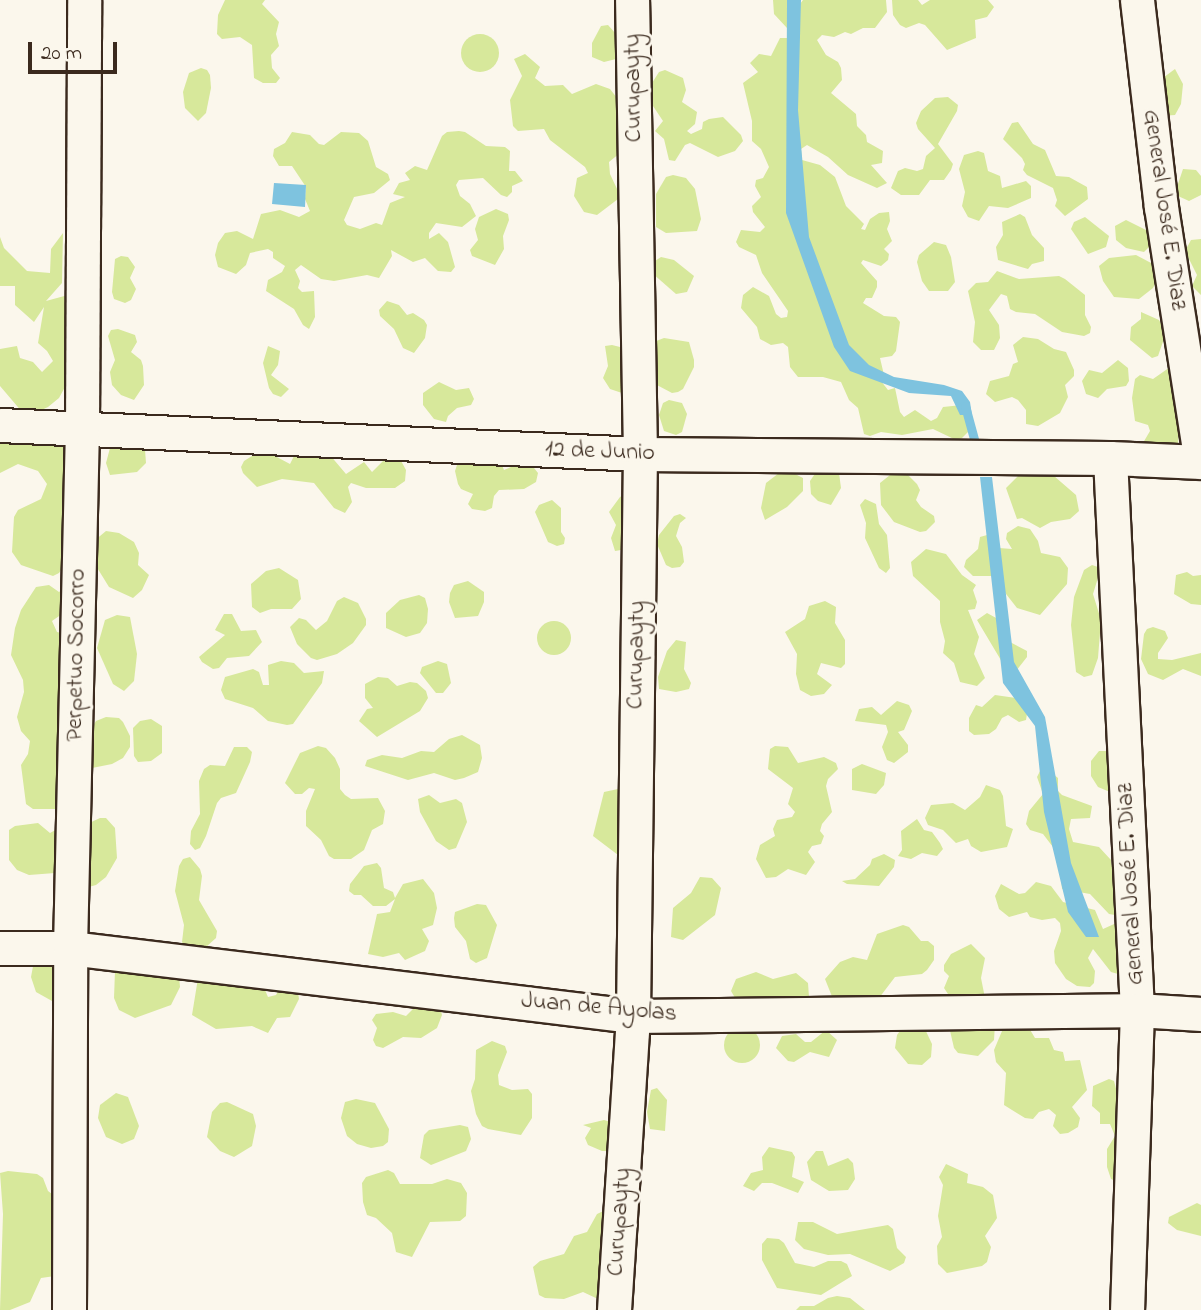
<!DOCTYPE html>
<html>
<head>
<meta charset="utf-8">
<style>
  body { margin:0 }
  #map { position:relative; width:1201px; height:1310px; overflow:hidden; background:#fbf7ec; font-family:"Indie Flower",sans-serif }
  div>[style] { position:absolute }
  .green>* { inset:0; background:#d7e89b }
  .round { border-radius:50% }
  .water>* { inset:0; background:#7ec3df }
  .stream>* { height:9px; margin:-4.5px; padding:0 4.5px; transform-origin:4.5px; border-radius:4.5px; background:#7ec3df }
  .roads { filter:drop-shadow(2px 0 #3b2a1e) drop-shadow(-2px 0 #3b2a1e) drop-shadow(0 2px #3b2a1e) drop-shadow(0 -2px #3b2a1e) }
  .minor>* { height:33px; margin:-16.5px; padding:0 16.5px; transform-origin:16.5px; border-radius:16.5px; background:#fbf7ec }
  span { translate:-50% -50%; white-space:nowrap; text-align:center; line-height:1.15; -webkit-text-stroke:6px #fbf7ec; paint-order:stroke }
  .street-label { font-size:24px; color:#3b2a1e }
  .scale { position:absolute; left:28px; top:42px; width:89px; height:32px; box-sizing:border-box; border:4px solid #3b2a1e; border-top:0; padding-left:9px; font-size:21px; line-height:24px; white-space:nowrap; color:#3b2a1e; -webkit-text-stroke:5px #fbf7ec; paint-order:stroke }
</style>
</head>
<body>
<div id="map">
  <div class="green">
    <div style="clip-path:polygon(225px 0,265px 0,262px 4px,279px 22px,276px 34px,279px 46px,271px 55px,272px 68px,280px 78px,276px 83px,263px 83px,254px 78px,252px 45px,240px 37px,222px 39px,217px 34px,218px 15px)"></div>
    <div style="clip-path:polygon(773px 0,791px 0,794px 12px,803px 0,886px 0,887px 12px,875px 28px,863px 28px,851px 34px,845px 32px,834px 37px,822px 35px,817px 40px,826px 55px,838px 62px,841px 68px,842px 80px,831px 93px,856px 114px,857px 126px,866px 135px,867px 142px,883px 151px,882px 163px,871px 165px,887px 183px,877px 188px,848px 175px,828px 157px,807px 145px,801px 149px,802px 160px,820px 165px,835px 177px,846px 206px,864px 224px,861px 229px,865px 230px,870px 219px,879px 213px,889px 212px,890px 221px,887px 229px,892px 241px,884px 249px,889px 254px,888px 260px,881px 266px,863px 260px,861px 263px,877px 281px,877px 287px,872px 298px,866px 298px,863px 303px,884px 316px,896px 317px,900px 322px,896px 351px,892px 356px,880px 358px,884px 375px,881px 381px,888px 390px,895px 388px,900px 412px,904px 417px,915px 410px,931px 421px,937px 418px,943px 407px,962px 405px,970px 430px,962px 438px,956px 440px,933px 429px,902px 435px,881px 432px,870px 436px,864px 434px,858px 408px,849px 400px,841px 382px,823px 377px,798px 377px,790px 367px,788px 347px,783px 343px,771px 345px,760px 339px,757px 327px,741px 308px,743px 295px,753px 287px,769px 296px,776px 314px,781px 318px,787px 317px,788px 311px,762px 273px,756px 255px,739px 247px,736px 242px,741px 230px,760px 232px,765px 227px,753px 212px,752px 206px,761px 197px,755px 186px,756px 180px,763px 178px,769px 167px,761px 149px,752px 141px,752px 121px,743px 83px,758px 72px,750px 63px,759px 54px,771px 56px,780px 38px,787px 38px,787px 28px,774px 14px)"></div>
    <div style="clip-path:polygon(892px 0,918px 0,922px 5px,930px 0,988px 0,994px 7px,987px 17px,975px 20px,976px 38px,947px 50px,925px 25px,919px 23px,906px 28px,900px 25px,893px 15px)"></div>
    <div style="clip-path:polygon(608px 25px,616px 34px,618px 54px,616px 59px,604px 62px,592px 57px,592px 43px,601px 26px)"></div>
    <div class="round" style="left:461px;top:34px;width:38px;height:38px"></div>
    <div style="clip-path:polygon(525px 54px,540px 67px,535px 78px,545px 86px,563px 85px,572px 94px,596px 84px,610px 89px,617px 98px,620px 153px,609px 162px,610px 174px,618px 191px,618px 199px,597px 215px,584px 212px,574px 196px,577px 178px,588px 173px,585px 167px,550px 140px,544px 129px,518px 131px,513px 126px,510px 100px,522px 76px,514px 59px)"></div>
    <div style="clip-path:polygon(201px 68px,207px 70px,210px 75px,211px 88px,206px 113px,198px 121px,185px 108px,183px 92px,189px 73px)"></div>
    <div style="clip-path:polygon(1175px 69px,1183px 84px,1181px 104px,1175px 115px,1160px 116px,1160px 80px)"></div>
    <div style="clip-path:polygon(665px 70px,683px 78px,686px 90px,682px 102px,697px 112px,695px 124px,687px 131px,691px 134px,702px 129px,703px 122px,709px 119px,723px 117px,741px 135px,743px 141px,735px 151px,718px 157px,690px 143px,685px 145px,675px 161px,669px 160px,664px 139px,655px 131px,663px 121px,653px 106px,652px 83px,659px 72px)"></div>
    <div style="clip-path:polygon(948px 97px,958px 105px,957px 111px,938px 144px,953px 164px,951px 170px,944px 180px,930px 180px,919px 195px,901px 195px,891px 188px,898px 171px,905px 168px,917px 171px,923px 169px,926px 156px,935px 148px,918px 129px,916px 123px,921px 111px,935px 98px)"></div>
    <div style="clip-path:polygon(1018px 122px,1033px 144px,1045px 150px,1056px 176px,1069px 177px,1087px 187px,1088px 199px,1065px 216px,1055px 206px,1057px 200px,1053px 188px,1027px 175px,1023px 170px,1025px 164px,1022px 158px,1003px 139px,1012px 123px)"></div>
    <div style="clip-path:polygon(459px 131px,465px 132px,486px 146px,505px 147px,510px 151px,509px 171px,515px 171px,523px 181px,512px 186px,512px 192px,507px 197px,501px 195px,483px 178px,459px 180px,456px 185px,460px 196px,470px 204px,476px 216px,462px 227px,436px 223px,429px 233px,429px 239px,439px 233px,448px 242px,455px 267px,451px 272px,438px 271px,425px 258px,413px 262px,391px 250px,392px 256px,379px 278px,367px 275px,334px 281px,321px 279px,301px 265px,295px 270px,300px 281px,298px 288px,302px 292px,314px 291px,315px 317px,309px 329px,303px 325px,294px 309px,266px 291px,268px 280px,282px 272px,285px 266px,273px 258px,273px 252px,268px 249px,250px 253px,246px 265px,236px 274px,218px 267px,215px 255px,218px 243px,225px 233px,237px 231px,253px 239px,261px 214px,280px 210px,299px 217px,310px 211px,305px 199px,306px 187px,292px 166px,279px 166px,273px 156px,274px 149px,285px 143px,292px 132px,310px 135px,319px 144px,324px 145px,341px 132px,359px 133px,368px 141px,376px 167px,388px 174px,390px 180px,374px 193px,354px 197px,344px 220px,347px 225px,360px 229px,376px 223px,382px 225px,390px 203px,405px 197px,393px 194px,399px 183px,410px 180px,405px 173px,415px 166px,427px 170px,442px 136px,447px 132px)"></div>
    <div style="clip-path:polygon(978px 151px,984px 153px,988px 171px,1000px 176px,1002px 188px,1026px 181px,1031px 186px,1031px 198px,1008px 208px,989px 206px,979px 221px,968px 217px,962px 206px,965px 192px,959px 169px,964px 155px)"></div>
    <div style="clip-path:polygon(1183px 169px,1196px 170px,1201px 176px,1201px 195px,1189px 201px,1178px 196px,1176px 190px)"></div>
    <div style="clip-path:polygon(673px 175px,686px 178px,695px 189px,701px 219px,697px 231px,666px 233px,656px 227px,656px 194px,666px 177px)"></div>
    <div style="clip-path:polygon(496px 209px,508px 214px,509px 220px,503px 236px,504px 249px,495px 265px,472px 256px,470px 250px,478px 240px,475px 229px,479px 217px)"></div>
    <div style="clip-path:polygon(1020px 214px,1025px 217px,1032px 235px,1044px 248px,1044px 261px,1032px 264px,1028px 269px,998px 260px,996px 247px,1003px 235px,1002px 222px)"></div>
    <div style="clip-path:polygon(1085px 217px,1109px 236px,1106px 247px,1088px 254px,1071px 229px,1074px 222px)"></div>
    <div style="clip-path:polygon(1126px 220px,1148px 231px,1152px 244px,1144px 252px,1126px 248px,1116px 240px,1115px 226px)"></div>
    <div style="clip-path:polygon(63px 233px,62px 283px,46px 301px,68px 295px,72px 307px,64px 346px,65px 387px,59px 398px,48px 407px,35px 413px,23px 413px,0 386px,0 349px,17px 346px,20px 358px,33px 362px,42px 372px,53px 361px,47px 351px,38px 343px,44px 307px,34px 322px,15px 305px,15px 286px,0 286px,0 237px,4px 248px,27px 271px,50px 273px,51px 249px)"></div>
    <div style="clip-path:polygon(1201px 239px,1201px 295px,1192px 286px,1197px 275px,1185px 251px,1191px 240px)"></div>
    <div style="clip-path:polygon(934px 242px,946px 245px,951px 257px,955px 282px,948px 291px,929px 291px,922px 281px,917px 262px,919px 255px)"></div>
    <div style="clip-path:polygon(1136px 255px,1153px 264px,1159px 276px,1153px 288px,1139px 299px,1114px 297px,1103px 281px,1099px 266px,1109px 258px)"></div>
    <div style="clip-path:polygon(121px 256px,128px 257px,135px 267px,130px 278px,136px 289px,131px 300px,125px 303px,114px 299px,112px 292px,115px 259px)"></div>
    <div style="clip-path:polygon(661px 257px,674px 260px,694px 276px,687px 292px,676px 294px,652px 273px,655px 261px)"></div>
    <div style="clip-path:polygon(997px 271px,1019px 279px,1059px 276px,1065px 279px,1085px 295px,1085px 315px,1091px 327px,1090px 333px,1084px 336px,1062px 332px,1035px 314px,1016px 312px,1010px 309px,1007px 296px,1001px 294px,989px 310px,999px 325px,1000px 338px,994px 350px,981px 350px,973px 342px,975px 322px,968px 291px,976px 283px,988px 282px)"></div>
    <div style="clip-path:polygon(387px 301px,399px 305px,407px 315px,413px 313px,424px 320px,427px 325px,425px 338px,414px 353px,403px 348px,394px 329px,380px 316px,379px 310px)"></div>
    <div style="clip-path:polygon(1141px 312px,1159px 320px,1166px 333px,1158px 356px,1152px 358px,1130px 340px,1131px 327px,1141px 319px)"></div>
    <div style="clip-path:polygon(118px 329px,135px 335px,137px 342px,131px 352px,141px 360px,143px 366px,144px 385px,134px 400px,121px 395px,112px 385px,110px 372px,115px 360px,108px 336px,111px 330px)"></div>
    <div style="clip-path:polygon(1023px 337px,1038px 339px,1054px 349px,1066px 352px,1074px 370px,1074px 376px,1065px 385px,1068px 397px,1060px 413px,1038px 426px,1026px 424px,1026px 410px,1018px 400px,1012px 397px,995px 402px,986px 394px,990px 381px,1009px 376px,1013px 364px,1018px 362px,1013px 345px)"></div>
    <div style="clip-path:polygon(664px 338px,689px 342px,694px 360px,694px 367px,683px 389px,678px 392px,672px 393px,655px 384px,651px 343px)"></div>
    <div style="clip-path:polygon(612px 345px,624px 348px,628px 390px,622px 393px,610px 389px,603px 378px,608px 366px,605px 346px)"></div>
    <div style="clip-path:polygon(268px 346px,280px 351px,278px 365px,271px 375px,289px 389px,281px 397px,273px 394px,269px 388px,263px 363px)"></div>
    <div style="clip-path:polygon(1118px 360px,1128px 368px,1129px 381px,1126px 386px,1107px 389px,1098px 398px,1086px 394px,1082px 381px,1089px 370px,1102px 373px)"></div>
    <div style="clip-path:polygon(1173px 365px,1186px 418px,1179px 430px,1178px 443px,1174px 448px,1140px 448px,1150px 431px,1148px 425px,1135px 421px,1132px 398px,1135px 379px,1140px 375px,1153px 379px)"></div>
    <div style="clip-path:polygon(439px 382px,456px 390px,469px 388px,474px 399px,471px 405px,457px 408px,448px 416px,446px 422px,434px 419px,423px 405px,423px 393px)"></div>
    <div style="clip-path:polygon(669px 400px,682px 403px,687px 414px,682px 432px,676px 435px,664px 431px,659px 415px,663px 403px)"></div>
    <div style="clip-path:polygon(74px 434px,69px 558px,59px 573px,53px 576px,21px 565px,12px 552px,14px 517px,18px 510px,41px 499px,47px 484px,38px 471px,18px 464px,0 473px,0 437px)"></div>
    <div style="clip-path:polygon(124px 440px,137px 441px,145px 450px,146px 463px,137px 472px,110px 475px,106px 463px,110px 448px)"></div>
    <div style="clip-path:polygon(324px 448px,346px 474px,364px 462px,372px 472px,385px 459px,400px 459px,406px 470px,405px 481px,395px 488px,366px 488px,351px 483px,348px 487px,352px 502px,345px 513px,334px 508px,314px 483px,282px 479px,257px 487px,243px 473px,241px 467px,244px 461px,257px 453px,273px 455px,290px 464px,296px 452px)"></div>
    <div style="clip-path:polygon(499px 458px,504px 470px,523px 462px,534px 468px,538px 473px,536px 482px,524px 489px,499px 490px,494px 496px,492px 508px,485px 511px,472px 509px,468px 504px,473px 494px,461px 489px,458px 484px,455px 471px,459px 459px)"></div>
    <div style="clip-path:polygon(819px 468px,834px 468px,839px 473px,841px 488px,831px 505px,818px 501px,811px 494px,810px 481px)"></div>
    <div style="clip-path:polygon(895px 471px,908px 475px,917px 484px,920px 490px,916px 500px,921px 507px,934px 516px,935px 522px,926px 531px,920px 532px,894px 522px,881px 505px,880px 483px)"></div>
    <div style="clip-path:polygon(791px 472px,803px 478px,803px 491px,787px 507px,765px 520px,761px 508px,766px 483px,779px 473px)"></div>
    <div style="clip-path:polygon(1022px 472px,1054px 476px,1076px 495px,1079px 511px,1070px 519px,1051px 522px,1040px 528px,1022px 518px,1017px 519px,1006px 488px)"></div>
    <div style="clip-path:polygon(627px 493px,627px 549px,615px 551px,611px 538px,616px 525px,609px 512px,620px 497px)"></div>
    <div style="clip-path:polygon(865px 499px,876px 504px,879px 524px,887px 535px,890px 568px,886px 573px,879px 568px,865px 538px,866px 523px,860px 505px)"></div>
    <div style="clip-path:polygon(552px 500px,561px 508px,561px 532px,565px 538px,564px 544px,557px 546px,548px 542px,535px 512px,539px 505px)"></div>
    <div style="clip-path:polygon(680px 514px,686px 518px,680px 523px,676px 536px,682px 547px,684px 562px,680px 567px,672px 568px,666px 565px,657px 544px,659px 535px,674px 516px)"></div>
    <div style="clip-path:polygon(1018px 526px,1030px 529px,1038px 541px,1041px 553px,1060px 557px,1068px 568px,1067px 584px,1040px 615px,1017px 608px,992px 576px,973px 576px,964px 567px,966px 560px,978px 549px,980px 537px,987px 535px,999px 548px,1012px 549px,1006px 539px,1007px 533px)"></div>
    <div style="clip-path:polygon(106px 531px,119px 533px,134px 542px,139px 553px,138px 565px,149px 575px,142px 590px,133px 598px,109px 587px,88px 553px,94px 541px)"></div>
    <div style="clip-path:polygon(926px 549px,946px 554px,962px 575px,976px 585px,973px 590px,977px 602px,975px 609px,968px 610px,979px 637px,974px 654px,985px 678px,977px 686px,960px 682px,954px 663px,943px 653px,945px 641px,940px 622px,940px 601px,913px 576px,911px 562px)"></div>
    <div style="clip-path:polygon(1092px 565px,1101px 568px,1093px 594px,1101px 620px,1098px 658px,1092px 675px,1084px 677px,1076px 672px,1071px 625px,1074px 597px,1084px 570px)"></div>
    <div style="clip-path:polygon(279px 568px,298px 580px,301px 599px,292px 609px,271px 609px,260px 613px,252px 607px,251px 584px,266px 571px)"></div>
    <div style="clip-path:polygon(1187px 572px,1193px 576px,1201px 575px,1201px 605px,1191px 604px,1174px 594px,1176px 575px)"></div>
    <div style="clip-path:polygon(468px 581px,484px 592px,484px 602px,478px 616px,455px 618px,449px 602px,450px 593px,454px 585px)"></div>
    <div style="clip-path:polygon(70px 584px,62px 614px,52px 621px,57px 632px,69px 635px,58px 809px,33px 809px,26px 804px,21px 765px,28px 754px,30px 741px,21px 731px,17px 717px,24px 692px,23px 680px,11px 655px,15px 628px,21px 610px,36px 587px,49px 585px,59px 592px)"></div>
    <div style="clip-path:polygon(419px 595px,425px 598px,428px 609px,427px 623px,420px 633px,406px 637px,386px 628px,386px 613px,400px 600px)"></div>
    <div style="clip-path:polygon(344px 597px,358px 603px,366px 619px,366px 625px,353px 643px,337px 654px,317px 660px,311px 658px,297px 644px,290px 627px,299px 618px,306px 620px,316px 630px,327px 621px,337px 601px)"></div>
    <div style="clip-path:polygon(825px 601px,836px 607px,835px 623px,845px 640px,845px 664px,841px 668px,821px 663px,817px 674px,832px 685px,824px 694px,811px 696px,800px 690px,796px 674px,797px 654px,785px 632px,805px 619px,809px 606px)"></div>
    <div style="clip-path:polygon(987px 613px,998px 619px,1010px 642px,1027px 651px,1027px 657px,1016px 671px,1005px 667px,977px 620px)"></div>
    <div style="clip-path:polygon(224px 614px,232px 614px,241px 631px,256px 630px,262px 642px,249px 656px,227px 658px,219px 668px,213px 669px,202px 662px,199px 657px,225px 635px,215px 630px)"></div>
    <div style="clip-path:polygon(117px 615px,130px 617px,137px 654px,134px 681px,124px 691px,113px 684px,97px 648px,105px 620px)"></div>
    <div class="round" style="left:537px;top:621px;width:34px;height:34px"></div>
    <div style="clip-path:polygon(1153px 627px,1165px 631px,1168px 638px,1158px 653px,1158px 659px,1172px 660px,1201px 653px,1201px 676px,1183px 669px,1163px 680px,1148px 674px,1141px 659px,1144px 634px,1147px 629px)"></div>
    <div style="clip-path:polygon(676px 640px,686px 642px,684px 669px,691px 683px,689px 689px,676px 692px,659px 689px,658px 677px,667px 651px)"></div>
    <div style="clip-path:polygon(281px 661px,294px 663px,304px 673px,324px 671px,322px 683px,293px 724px,287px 725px,268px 721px,253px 708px,225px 699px,221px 690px,225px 677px,253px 669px,259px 672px,263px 685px,269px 685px,268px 665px)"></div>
    <div style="clip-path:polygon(438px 661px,447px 664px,451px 683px,443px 693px,436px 693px,420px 673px,422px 667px)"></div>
    <div style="clip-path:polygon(378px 677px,388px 678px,397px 686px,410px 682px,417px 683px,426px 691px,428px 698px,420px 711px,377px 737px,359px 721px,367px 709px,373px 708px,365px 698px,365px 684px)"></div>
    <div style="clip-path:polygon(995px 695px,1016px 698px,1027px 714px,1026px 720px,1019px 722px,1008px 715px,1002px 718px,996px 729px,989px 734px,974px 735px,969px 731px,969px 718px,976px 705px,982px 707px)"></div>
    <div style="clip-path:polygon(897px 701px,909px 705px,912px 711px,904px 730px,898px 732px,908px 745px,908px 752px,894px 763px,887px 760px,882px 747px,888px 732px,886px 725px,855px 721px,859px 709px,872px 707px,881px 715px)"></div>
    <div style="clip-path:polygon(106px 717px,119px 718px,123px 722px,130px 736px,130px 747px,123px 758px,112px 764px,87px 769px,86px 737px,96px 721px)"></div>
    <div style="clip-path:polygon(151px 719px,162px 726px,162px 753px,151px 761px,138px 762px,134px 756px,133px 728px,140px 721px)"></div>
    <div style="clip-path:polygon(462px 735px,480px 745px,482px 758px,478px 772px,464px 778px,455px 780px,434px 773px,408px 780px,365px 766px,367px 760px,382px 755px,402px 758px,421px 751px,434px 752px,449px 739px)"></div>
    <div style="clip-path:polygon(318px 746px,326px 748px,335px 758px,340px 769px,340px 789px,345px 795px,351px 799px,378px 798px,385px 811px,383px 824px,372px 830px,364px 850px,351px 859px,334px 859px,329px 856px,321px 840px,306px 826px,306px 811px,315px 789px,309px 788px,302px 794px,295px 794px,285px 783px,300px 753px)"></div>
    <div style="clip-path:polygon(775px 746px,788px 747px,798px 763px,824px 757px,836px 763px,838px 769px,828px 779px,826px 786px,832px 812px,822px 824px,820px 831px,824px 836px,821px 844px,812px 846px,808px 852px,815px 862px,806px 875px,788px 869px,776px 877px,766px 878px,756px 859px,760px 845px,775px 836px,773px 829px,777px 820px,792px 817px,795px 812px,788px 804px,793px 788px,768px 769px,770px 749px)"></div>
    <div style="clip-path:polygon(234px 747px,247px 747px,252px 752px,250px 762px,236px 793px,221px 798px,217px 803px,206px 836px,200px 848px,195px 850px,190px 844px,191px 831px,200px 814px,199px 781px,204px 769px,210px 765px,225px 766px)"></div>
    <div style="clip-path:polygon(1099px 751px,1106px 751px,1116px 761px,1116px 789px,1110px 792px,1098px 787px,1091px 776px,1091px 761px)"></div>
    <div style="clip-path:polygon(862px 764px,886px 773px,884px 785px,876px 794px,852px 790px,852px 769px)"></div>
    <div style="clip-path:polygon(1040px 771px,1053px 774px,1058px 778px,1058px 791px,1062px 795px,1092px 806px,1090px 818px,1071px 819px,1069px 829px,1073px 842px,1099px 847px,1111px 860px,1113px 873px,1120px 873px,1118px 910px,1115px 915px,1109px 914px,1090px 894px,1062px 889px,1059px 855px,1043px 834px,1030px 830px,1026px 824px,1029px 811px,1043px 794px,1037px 777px)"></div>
    <div style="clip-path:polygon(986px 785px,1000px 790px,1003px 796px,1006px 826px,1013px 829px,1007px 847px,981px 852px,971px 846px,968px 839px,956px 843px,943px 830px,928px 825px,925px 818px,931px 805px,953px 803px,965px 810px,980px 797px)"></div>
    <div style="clip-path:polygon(618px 789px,624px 792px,623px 827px,618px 830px,624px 855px,618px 855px,593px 836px,604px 792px)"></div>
    <div style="clip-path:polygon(429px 795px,440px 803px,456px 799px,462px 803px,467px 822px,456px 848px,449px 850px,436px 841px,420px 812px,418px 799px)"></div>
    <div style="clip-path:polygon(100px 818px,106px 818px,115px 828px,117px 858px,106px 877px,96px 885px,85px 888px,55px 873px,29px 875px,17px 870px,9px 860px,9px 830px,15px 826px,38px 823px,50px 833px,59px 828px,85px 825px)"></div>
    <div style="clip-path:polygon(917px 819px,924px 830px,932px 832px,940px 843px,943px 849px,937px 856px,922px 853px,911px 859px,898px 856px,902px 850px,901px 831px)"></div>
    <div style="clip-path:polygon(884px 854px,895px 860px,894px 867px,879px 886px,847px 884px,842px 881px,855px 879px,870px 865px,872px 859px)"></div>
    <div style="clip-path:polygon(190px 857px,200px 869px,202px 876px,199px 900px,217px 931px,216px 938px,206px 947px,193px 950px,186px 949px,182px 942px,184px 925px,175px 891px,179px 866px,183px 859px)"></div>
    <div style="clip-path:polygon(377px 863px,381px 868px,384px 888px,393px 892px,395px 898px,403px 884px,423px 879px,434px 893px,437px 908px,433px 925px,422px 929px,429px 941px,425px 951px,405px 960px,399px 953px,383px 957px,368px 954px,377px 914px,390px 912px,395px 899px,386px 906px,373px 906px,361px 895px,354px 895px,349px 891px,350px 884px,364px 866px)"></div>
    <div style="clip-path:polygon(700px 877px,712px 878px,721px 888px,715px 915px,683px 940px,671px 937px,673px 908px,691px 893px)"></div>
    <div style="clip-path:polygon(1036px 882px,1051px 886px,1063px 902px,1095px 910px,1103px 929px,1123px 920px,1125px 976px,1111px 972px,1093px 949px,1088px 958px,1095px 971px,1094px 983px,1090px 987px,1077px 986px,1066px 979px,1055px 963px,1054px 951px,1061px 931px,1060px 923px,1055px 918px,1042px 920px,1030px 917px,1027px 912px,1009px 917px,999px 909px,995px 896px,1001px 884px,1019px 894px,1025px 893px)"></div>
    <div style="clip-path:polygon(477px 904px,486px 905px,497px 925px,487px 958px,476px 963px,470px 959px,466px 941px,455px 927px,454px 918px,455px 912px)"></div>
    <div style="clip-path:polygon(903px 925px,909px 927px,921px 941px,928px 941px,934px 946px,934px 960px,927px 970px,922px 974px,895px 977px,876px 1002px,833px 999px,825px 979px,840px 962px,853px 957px,867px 960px,877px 934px)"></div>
    <div style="clip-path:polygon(971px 944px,985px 958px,981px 978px,985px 998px,950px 997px,944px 988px,949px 976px,944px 971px,944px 965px,951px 954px)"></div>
    <div style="clip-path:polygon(35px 956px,89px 964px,72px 997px,52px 1001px,36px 992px,31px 977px)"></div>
    <div style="clip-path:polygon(128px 959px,178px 964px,180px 987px,171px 1005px,135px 1018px,119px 1010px,114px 998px,115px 971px)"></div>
    <div style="clip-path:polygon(253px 962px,268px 997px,276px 995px,280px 988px,298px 992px,299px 999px,290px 1017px,277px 1018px,268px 1033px,252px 1026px,216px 1029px,192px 1015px,199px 972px)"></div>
    <div style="clip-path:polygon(756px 972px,773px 979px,796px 973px,808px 983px,809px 997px,738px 1003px,731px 991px,736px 979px)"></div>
    <div style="clip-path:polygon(428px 1005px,440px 1008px,442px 1015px,437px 1028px,421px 1038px,403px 1037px,383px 1048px,376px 1046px,373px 1040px,377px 1028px,372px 1020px,376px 1014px,393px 1012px,406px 1016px,414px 1008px)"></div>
    <div style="clip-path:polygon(948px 1022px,995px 1024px,994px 1040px,978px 1056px,958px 1053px,954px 1048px)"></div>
    <div style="clip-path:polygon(1018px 1023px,1029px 1028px,1035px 1038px,1049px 1038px,1054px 1050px,1063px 1052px,1065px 1061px,1080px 1060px,1087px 1090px,1072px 1107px,1080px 1118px,1078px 1127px,1068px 1133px,1060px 1134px,1053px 1126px,1056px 1115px,1049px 1109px,1039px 1112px,1033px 1119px,1025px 1118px,1004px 1105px,1006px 1073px,996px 1062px,994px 1050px,1005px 1024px)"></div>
    <div style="clip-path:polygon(905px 1024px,924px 1027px,932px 1044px,931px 1057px,922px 1065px,908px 1064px,895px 1048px,897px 1035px)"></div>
    <div class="round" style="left:724px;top:1027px;width:36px;height:36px"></div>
    <div style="clip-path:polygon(826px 1030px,837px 1040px,829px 1057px,810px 1052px,794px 1062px,788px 1061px,776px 1048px,782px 1036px,796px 1034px,805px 1042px,811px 1042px)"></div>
    <div style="clip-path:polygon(492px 1041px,505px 1046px,507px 1052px,498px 1075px,499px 1085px,512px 1090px,528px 1089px,532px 1094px,532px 1118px,521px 1135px,488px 1129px,482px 1126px,476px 1114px,471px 1091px,475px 1079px,476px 1050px)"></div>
    <div style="clip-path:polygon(1109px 1079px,1114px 1081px,1119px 1100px,1118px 1182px,1111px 1179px,1107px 1167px,1107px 1149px,1115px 1136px,1110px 1124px,1100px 1124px,1100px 1113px,1092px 1106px,1093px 1086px)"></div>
    <div style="clip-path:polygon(657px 1088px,667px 1100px,665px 1131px,650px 1129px,647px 1112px,651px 1090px)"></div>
    <div style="clip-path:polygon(116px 1093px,128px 1097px,139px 1126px,134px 1139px,122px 1144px,106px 1137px,98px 1118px,100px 1105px)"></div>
    <div style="clip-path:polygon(356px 1099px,375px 1103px,389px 1129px,388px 1142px,383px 1146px,371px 1148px,357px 1144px,347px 1136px,341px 1118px,345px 1102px)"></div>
    <div style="clip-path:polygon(227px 1102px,253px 1114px,256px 1126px,252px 1146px,234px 1157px,220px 1151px,207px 1137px,212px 1112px,220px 1103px)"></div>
    <div style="clip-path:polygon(604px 1120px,614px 1123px,608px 1151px,602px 1151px,588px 1145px,585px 1138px,591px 1128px,583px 1125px)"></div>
    <div style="clip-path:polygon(460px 1125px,468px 1127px,471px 1139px,466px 1151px,431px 1165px,420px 1158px,424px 1135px,429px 1130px)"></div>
    <div style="clip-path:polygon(769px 1147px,792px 1152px,795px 1157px,792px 1177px,804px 1182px,798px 1193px,772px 1183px,762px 1183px,754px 1191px,743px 1186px,751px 1173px,763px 1170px,762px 1157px)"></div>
    <div style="clip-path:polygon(816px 1151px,823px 1151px,828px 1166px,848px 1158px,853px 1163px,855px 1179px,848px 1190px,829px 1191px,811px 1180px,807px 1162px)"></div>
    <div style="clip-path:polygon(946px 1164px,968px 1174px,967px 1183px,983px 1187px,993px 1195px,997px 1218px,985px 1236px,991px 1247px,987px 1262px,982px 1266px,947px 1273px,938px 1264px,937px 1246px,942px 1237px,938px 1216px,943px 1185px,939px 1177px)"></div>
    <div style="clip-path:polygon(388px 1170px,394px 1173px,400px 1184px,432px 1184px,447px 1179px,461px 1183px,467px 1193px,466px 1216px,460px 1221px,430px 1222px,412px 1257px,396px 1252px,392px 1233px,376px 1218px,367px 1215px,363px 1202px,362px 1183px,366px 1177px)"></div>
    <div style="clip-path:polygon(8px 1171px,37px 1174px,43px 1178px,48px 1191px,60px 1200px,55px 1276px,41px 1278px,30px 1302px,10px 1310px,0 1310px,3px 1214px,0 1173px)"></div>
    <div style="clip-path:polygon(1197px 1203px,1201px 1205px,1201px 1236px,1177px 1230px,1168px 1223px,1169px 1217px)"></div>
    <div style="clip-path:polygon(612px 1207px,608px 1295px,598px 1299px,583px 1292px,564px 1299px,545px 1298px,539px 1295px,533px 1267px,540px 1261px,564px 1254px,574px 1236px,587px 1232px,597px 1214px)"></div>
    <div style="clip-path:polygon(798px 1222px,813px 1222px,837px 1234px,888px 1225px,893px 1229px,897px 1248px,906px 1257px,904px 1263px,890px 1271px,850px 1254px,828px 1255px,804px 1249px,795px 1240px)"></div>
    <div style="clip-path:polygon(767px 1238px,779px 1239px,784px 1243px,795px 1263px,814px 1267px,828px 1261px,841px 1261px,847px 1264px,852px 1276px,821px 1295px,777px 1288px,762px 1260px,762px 1244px)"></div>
    <div style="clip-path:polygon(837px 1296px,850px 1298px,865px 1310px,796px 1310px,800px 1306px,814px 1306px,828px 1298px)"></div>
  </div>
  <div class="water">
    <div style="clip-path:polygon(787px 0,801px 0,798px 110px,809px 237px,849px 345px,869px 365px,894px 377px,944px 385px,962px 391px,970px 402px,972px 415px,960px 415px,951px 396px,909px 393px,850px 371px,834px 347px,786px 213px)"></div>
    <div style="clip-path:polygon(274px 183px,306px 185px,305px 207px,272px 204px)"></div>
    <div style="clip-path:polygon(980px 477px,992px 477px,1014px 662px,1045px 717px,1071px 863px,1099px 937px,1086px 937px,1068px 912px,1044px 812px,1035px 726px,1003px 683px)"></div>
  </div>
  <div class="stream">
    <div style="left:965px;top:406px;width:46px;rotate:74.7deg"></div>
  </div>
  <div class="roads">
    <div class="minor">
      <div style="left:1137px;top:0;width:208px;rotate:83.4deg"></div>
      <div style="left:1161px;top:207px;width:258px;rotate:81.1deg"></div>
      <div style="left:0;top:425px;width:641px;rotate:2.59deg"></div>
      <div style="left:640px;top:454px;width:470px;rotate:0.5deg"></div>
      <div style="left:1110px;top:458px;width:91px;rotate:2.5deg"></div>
      <div style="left:1110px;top:458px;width:553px;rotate:87.2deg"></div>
      <div style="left:1137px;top:1010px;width:300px;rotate:91.9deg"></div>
      <div style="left:0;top:948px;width:70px"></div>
      <div style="left:70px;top:948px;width:567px;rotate:6.89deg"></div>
      <div style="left:633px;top:1016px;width:504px;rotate:-0.68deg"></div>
      <div style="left:1137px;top:1010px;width:64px;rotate:3.6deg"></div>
      <div style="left:69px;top:1310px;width:362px;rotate:-89.8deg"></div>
      <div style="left:70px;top:948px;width:521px;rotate:-88.68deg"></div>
      <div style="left:82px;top:427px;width:427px;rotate:-89.7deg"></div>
      <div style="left:614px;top:1310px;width:295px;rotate:-86.3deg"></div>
      <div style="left:633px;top:1016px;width:562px;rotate:-89.29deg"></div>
      <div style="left:640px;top:454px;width:454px;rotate:-91deg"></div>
    </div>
  </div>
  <div class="street-label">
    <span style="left:634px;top:88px;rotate:-91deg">Curupayty</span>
    <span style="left:1164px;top:210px;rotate:82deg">General José E. Diaz</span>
    <span style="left:600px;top:452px;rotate:2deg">12 de Junio</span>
    <span style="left:77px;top:655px;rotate:-89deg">Perpetuo Socorro</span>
    <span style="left:637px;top:655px;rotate:-89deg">Curupayty</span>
    <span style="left:1131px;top:884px;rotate:-93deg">General José E. Diaz</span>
    <span style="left:599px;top:1008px;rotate:5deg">Juan de Ayolas</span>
    <span style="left:620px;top:1222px;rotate:-86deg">Curupayty</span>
  </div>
  <div class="scale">20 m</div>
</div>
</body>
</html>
